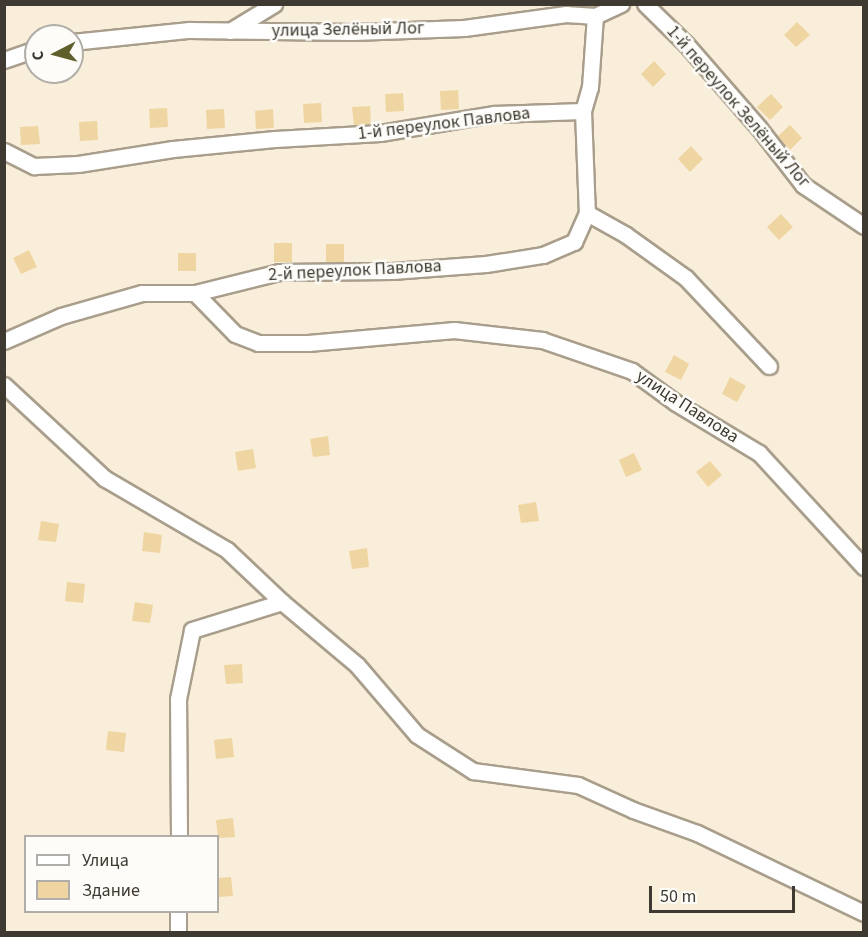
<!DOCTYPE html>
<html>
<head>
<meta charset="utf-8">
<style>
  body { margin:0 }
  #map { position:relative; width:868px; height:937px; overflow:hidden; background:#f9eed9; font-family:"Source Sans 3",sans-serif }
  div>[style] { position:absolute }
  .building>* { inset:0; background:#efd5a1 }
  .roads { filter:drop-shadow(2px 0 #a89e8b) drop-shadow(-2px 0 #a89e8b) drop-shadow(0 2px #a89e8b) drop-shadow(0 -2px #a89e8b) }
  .street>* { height:15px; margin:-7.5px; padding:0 7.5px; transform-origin:7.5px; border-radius:7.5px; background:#fff }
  span { translate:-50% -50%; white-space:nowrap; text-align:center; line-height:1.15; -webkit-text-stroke:5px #fefcf8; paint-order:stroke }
  .street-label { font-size:18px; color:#3e3a32 }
  .frame { position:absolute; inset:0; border:6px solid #3e3a32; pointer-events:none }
  .legend { position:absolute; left:24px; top:835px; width:195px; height:78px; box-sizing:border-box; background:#fefcf8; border:2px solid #b1aea9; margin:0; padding:8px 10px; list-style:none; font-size:18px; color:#3e3a32 }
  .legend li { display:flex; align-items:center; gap:12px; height:30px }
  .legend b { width:30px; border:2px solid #b1aea9 }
  .north { position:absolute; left:24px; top:24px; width:60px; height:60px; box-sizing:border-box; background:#fefcf8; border:2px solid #b1aea9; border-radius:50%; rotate:264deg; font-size:16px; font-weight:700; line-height:24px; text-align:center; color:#3e3a32 }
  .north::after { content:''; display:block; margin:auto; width:21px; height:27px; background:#5f5f2c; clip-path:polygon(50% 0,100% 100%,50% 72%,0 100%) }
  .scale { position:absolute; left:649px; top:886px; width:146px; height:27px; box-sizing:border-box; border:3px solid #3e3a32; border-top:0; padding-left:8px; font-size:18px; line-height:21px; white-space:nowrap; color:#3e3a32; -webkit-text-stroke:4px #fefcf8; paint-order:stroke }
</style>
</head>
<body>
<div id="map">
  <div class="building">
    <div style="clip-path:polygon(797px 22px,810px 35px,796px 47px,784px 35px)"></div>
    <div style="clip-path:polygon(654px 61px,666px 74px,653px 87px,641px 74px)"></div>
    <div style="clip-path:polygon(458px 90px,459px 109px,441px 110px,440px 91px)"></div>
    <div style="clip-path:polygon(403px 93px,404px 111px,386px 112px,385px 94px)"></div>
    <div style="clip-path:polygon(771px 94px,783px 107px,770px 120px,757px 107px)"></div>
    <div style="clip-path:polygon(321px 103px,322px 122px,304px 123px,303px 104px)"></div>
    <div style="clip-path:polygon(370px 106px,371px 124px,354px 125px,352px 107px)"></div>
    <div style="clip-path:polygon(167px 108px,168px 127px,150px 128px,149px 109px)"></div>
    <div style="clip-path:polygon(224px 109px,225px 128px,207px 129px,206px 110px)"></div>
    <div style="clip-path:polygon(273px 109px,274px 128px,256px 129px,255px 111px)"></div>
    <div style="clip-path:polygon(97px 121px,98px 140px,80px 141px,79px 122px)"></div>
    <div style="clip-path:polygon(790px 125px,802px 138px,789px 151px,778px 136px)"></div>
    <div style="clip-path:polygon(38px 126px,40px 144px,21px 145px,20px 127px)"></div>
    <div style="clip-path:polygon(691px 146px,703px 159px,690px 172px,678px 159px)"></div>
    <div style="clip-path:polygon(781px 214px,793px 227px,779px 240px,767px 227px)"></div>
    <div style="clip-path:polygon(274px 243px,292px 243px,292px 262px,274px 262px)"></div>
    <div style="clip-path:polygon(326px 244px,344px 244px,344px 262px,326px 262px)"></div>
    <div style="clip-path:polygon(29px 250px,37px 267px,21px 274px,13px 258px)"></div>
    <div style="clip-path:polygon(178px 253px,196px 253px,196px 271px,178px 271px)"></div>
    <div style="clip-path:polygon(674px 355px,689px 364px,681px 380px,665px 372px)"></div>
    <div style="clip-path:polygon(730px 377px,746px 386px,737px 402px,722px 394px)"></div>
    <div style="clip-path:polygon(328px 436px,330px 455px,313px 457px,310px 439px)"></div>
    <div style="clip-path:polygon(253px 449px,256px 468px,238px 471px,235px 452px)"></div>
    <div style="clip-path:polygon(634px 453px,642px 470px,626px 477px,619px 460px)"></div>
    <div style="clip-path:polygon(710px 461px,722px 475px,708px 487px,696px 472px)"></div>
    <div style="clip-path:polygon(536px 502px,539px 521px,521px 523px,518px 505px)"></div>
    <div style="clip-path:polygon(41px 521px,59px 524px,56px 542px,38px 540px)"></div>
    <div style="clip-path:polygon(144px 532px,162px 535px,160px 553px,142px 551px)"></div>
    <div style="clip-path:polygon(367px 548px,369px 567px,352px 569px,349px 551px)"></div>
    <div style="clip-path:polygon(67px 582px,85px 584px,83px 603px,65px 601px)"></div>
    <div style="clip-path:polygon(135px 602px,153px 605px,150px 623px,132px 621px)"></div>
    <div style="clip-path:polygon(242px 664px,243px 683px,226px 684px,224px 665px)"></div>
    <div style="clip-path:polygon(108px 731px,126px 733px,124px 752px,106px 750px)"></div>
    <div style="clip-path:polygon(232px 738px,234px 757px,216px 759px,214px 740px)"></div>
    <div style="clip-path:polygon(233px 818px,235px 837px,218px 838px,216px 820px)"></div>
    <div style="clip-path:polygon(231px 877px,233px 896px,218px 897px,218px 878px)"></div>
  </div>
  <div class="roads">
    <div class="street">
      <div style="left:645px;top:4px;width:57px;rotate:44.3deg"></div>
      <div style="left:686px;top:44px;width:111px;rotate:49deg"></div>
      <div style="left:759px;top:128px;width:72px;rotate:52.3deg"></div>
      <div style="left:803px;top:185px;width:73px;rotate:33.9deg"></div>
      <div style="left:230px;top:31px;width:52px;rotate:-31.5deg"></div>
      <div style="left:72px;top:42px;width:118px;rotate:-5.9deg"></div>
      <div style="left:189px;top:30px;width:164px;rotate:0.7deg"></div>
      <div style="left:353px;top:32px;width:111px;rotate:-2.1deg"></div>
      <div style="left:464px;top:28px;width:103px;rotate:-7.8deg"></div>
      <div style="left:566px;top:14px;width:29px;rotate:4deg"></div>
      <div style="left:595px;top:16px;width:29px;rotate:-25deg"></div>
      <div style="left:4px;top:60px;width:34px;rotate:-19deg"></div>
      <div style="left:583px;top:111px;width:25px;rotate:-74deg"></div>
      <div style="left:590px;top:87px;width:71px;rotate:-86deg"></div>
      <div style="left:4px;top:151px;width:34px;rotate:27deg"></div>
      <div style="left:34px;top:166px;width:44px;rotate:-2.6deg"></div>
      <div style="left:78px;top:164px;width:96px;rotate:-9deg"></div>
      <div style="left:173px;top:149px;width:102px;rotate:-5.6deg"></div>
      <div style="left:275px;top:139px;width:105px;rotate:-3.3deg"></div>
      <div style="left:380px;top:133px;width:116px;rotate:-9.5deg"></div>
      <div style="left:494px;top:114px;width:89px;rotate:-1.9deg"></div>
      <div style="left:583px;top:111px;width:102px;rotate:87.8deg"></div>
      <div style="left:587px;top:213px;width:45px;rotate:29.4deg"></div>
      <div style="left:626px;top:235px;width:74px;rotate:35.6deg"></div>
      <div style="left:686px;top:278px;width:121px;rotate:46.7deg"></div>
      <div style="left:195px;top:293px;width:57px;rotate:45.7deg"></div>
      <div style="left:235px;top:334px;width:25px;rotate:21deg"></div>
      <div style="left:258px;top:343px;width:50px"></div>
      <div style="left:308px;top:343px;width:147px;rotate:-5.1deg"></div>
      <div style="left:454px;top:330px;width:89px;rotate:6.5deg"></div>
      <div style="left:542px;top:340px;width:95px;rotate:19deg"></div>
      <div style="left:632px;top:371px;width:54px;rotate:36deg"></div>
      <div style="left:676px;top:403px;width:97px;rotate:31.1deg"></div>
      <div style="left:759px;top:453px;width:155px;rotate:47.4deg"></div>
      <div style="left:4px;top:341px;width:62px;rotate:-23.7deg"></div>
      <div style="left:61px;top:316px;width:84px;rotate:-15.9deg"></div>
      <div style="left:142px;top:293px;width:53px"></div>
      <div style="left:195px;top:293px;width:87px;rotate:-14deg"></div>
      <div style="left:279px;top:272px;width:113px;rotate:-0.5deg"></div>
      <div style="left:392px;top:271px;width:94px;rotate:-4.3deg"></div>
      <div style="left:486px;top:264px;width:58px;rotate:-9deg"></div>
      <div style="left:543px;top:255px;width:34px;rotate:-23deg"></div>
      <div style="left:574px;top:242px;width:32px;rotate:-66deg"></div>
      <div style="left:4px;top:385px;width:137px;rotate:42.9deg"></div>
      <div style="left:104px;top:478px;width:143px;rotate:30.3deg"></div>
      <div style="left:227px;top:550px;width:76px;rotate:43.4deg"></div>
      <div style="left:282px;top:602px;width:98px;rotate:40deg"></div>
      <div style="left:357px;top:665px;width:92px;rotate:49.4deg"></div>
      <div style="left:417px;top:735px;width:67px;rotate:32.7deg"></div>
      <div style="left:473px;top:771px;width:106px;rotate:7.6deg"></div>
      <div style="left:578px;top:785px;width:60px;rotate:24.4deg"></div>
      <div style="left:633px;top:810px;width:68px;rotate:19.8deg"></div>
      <div style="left:697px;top:833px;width:185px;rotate:25.6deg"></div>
      <div style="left:179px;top:836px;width:137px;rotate:-90.4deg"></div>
      <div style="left:178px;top:699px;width:70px;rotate:-78.5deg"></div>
      <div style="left:192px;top:630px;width:94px;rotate:-17.3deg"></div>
      <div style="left:178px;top:932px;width:20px;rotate:-90deg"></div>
    </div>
  </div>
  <div class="street-label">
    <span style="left:348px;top:30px;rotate:-1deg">улица Зелёный Лог</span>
    <span style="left:738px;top:107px;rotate:49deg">1-й переулок Зелёный Лог</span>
    <span style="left:444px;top:124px;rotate:-7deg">1-й переулок Павлова</span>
    <span style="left:355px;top:271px;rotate:-3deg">2-й переулок Павлова</span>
    <span style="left:687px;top:407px;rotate:33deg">улица Павлова</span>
  </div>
  <div class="frame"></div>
  <ul class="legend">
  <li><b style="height:8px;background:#fff"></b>Улица</li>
  <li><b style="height:16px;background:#efd5a1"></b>Здание</li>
  </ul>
  <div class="north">С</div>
  <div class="scale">50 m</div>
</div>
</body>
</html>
